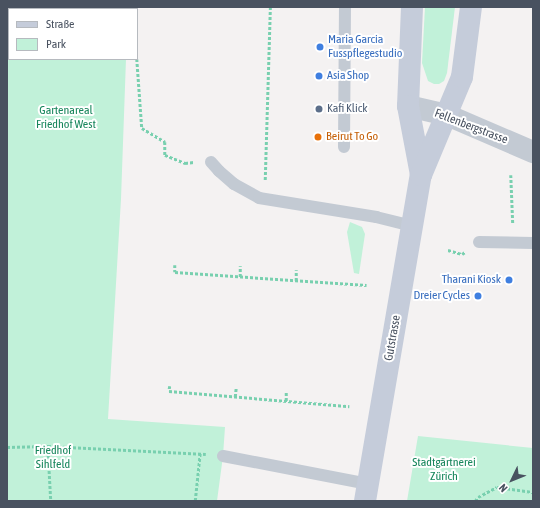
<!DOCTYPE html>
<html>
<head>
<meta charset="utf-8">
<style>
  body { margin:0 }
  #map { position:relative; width:540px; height:508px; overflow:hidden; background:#f4f2f2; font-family:"Asap Condensed",sans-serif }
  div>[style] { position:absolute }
  .green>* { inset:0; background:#c1f1d9 }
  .path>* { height:2.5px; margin-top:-1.25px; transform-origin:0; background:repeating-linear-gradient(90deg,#78d0af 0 3px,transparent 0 5px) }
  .service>* { height:12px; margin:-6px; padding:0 6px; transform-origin:6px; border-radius:6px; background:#c3cad3 }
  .minor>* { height:22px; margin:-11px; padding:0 11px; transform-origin:11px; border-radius:11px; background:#c3cad3 }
  .secondary>* { height:22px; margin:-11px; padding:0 11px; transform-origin:11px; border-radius:11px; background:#c5ccda }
  .dots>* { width:11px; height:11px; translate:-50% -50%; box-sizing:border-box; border:2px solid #fff; border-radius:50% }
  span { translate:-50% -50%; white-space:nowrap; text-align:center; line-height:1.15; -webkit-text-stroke:4px #fff; paint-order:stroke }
  .shop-label { font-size:12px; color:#366cbe }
  .left { translate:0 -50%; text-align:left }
  .right { translate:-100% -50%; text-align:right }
  .service-label { font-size:12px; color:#4e5e75 }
  .park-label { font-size:12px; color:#16855b }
  .street-label { font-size:12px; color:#495260 }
  .food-label { font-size:12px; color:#c56008 }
  .frame { position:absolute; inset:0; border:8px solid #495260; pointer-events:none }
  .legend { position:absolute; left:8px; top:8px; width:130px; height:52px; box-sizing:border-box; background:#fff; border:1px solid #b6babf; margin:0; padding:5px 7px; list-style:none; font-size:12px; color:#495260 }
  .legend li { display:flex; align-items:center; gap:8px; height:20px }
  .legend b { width:20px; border:1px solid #b6babf }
  .north { position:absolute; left:492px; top:460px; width:40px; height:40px; -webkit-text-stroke:3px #fff; paint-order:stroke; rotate:227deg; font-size:11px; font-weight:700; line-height:16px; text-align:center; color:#495260 }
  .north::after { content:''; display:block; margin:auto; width:14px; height:18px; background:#495260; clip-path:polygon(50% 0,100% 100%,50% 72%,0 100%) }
</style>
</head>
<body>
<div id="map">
  <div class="green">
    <div style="clip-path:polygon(7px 7px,128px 7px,128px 9px,9px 9px,9px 59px,126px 59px,121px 199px,108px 419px,225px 427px,223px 456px,217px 501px,7px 501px)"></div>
    <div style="clip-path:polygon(425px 7px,455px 7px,447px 73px,444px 81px,439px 84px,434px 84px,428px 81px,422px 63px)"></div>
    <div style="clip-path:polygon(350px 222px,362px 227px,365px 234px,359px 274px,354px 273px,347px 232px)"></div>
    <div style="clip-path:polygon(418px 436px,533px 448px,533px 501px,407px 501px)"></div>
  </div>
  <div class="path">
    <div style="left:133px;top:9px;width:2px;rotate:-90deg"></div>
    <div style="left:137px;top:59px;width:69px;rotate:85.9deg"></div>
    <div style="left:142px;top:128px;width:27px;rotate:31deg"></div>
    <div style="left:165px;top:142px;width:13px;rotate:90deg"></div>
    <div style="left:165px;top:155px;width:22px;rotate:22deg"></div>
    <div style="left:185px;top:163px;width:9px;rotate:-6deg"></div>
    <div style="left:511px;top:175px;width:49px;rotate:87.7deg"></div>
    <div style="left:265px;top:180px;width:173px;rotate:-88.3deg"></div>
    <div style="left:448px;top:250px;width:15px;rotate:16deg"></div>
    <div style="left:462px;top:254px;width:4px;rotate:-34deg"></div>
    <div style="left:175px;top:265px;width:7px;rotate:90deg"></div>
    <div style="left:175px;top:272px;width:192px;rotate:3.9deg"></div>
    <div style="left:240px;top:277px;width:11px;rotate:-90deg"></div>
    <div style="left:296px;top:281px;width:11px;rotate:-90deg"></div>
    <div style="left:170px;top:386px;width:5px;rotate:101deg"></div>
    <div style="left:169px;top:391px;width:181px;rotate:4.8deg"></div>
    <div style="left:235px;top:397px;width:10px;rotate:-84deg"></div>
    <div style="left:286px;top:401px;width:10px;rotate:-90deg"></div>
    <div style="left:48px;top:446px;width:55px;rotate:86.9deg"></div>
    <div style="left:7px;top:447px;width:41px;rotate:-1.4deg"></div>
    <div style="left:48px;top:446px;width:158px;rotate:2.9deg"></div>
    <div style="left:195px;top:501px;width:48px;rotate:-84.1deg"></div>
    <div style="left:475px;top:501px;width:5px;rotate:-53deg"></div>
    <div style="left:478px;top:497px;width:21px;rotate:-28deg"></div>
    <div style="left:497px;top:487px;width:36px;rotate:8deg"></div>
  </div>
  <div class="service">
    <div style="left:344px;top:147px;width:140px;rotate:-89.6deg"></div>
    <div style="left:211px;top:162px;width:12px;rotate:48deg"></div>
    <div style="left:219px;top:171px;width:20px;rotate:41deg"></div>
    <div style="left:234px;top:184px;width:29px;rotate:29deg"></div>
    <div style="left:259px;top:198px;width:119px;rotate:9.2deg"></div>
    <div style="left:376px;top:217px;width:38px;rotate:14deg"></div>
    <div style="left:479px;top:242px;width:54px;rotate:1.1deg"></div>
    <div style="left:223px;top:456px;width:148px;rotate:10.9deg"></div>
  </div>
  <div class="minor">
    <div style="left:408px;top:106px;width:40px;rotate:13deg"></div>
    <div style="left:447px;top:115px;width:94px;rotate:23.3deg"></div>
  </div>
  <div class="secondary">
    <div style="left:412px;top:7px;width:99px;rotate:92.3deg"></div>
    <div style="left:408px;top:106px;width:70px;rotate:79.3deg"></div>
    <div style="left:365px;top:501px;width:331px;rotate:-80.3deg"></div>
    <div style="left:421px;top:175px;width:106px;rotate:-67.3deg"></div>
    <div style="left:462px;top:77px;width:71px;rotate:-82.7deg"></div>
  </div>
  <div class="dots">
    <div style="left:320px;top:47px;background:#3f7fe0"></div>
    <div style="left:319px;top:76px;background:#3f7fe0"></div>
    <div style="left:319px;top:109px;background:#5c6f8a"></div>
    <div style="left:318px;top:137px;background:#e8710a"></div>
    <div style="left:509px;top:280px;background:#3f7fe0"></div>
    <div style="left:478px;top:296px;background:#3f7fe0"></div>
  </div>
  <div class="shop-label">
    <span class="left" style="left:328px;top:47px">Maria Garcia<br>Fusspflegestudio</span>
    <span class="left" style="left:327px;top:76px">Asia Shop</span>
    <span class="right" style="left:501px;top:280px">Tharani Kiosk</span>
    <span class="right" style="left:470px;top:296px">Dreier Cycles</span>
  </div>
  <div class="service-label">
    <span class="left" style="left:327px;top:109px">Kafi Klick</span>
  </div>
  <div class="park-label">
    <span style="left:66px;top:118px">Gartenareal<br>Friedhof West</span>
    <span style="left:53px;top:458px">Friedhof<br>Sihlfeld</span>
    <span style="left:444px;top:470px">Stadtgärtnerei<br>Zürich</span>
  </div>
  <div class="street-label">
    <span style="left:471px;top:127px;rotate:21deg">Fellenbergstrasse</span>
    <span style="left:393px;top:338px;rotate:-80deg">Gutstrasse</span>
  </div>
  <div class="food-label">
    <span class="left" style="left:326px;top:137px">Beirut To Go</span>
  </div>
  <div class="frame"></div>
  <ul class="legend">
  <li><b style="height:5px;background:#c5ccda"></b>Straße</li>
  <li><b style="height:11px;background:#c1f1d9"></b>Park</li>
  </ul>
  <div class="north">N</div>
</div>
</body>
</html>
